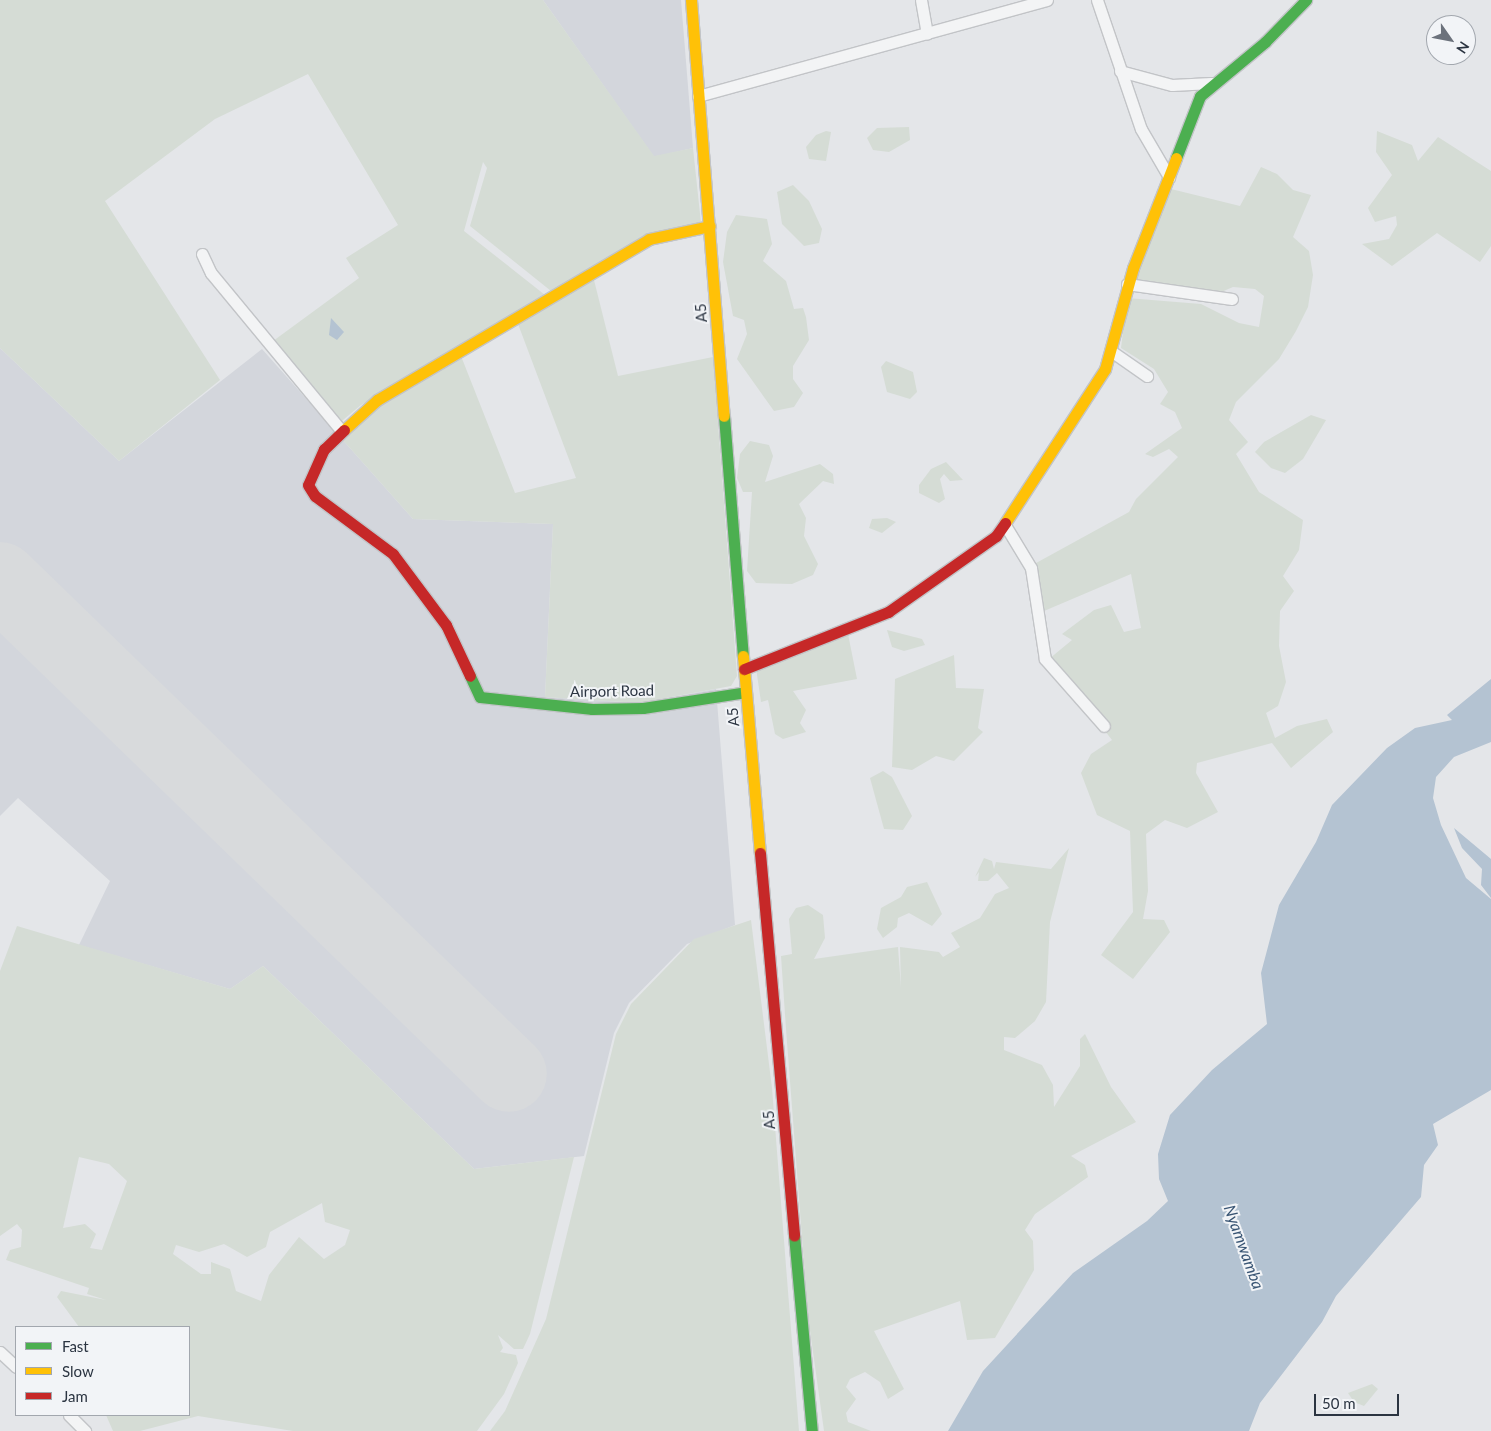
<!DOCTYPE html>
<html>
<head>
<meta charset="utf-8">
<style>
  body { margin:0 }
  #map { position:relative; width:1491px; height:1431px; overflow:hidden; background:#e4e6e9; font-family:Lato,sans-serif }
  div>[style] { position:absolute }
  .built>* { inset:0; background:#d3d6dc }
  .green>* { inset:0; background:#d5dcd5 }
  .water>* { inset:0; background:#b4c3d2 }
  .runway>* { height:76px; margin:-38px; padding:0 38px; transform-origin:38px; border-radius:38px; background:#d8dadc }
  .roads { filter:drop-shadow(1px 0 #c2c4c7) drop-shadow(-1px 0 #c2c4c7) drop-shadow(0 1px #c2c4c7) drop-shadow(0 -1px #c2c4c7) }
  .street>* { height:11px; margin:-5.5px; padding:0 5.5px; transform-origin:5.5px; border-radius:5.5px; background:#f3f4f5 }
  .fast>* { height:11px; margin:-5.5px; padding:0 5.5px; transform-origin:5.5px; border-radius:5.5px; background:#4caf50 }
  .slow>* { height:11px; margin:-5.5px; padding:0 5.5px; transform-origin:5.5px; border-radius:5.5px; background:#ffc107 }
  .jam>* { height:11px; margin:-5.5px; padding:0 5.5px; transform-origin:5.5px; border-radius:5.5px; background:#c62828 }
  span { translate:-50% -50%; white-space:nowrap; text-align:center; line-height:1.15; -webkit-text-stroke:4px #f2f4f7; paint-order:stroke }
  .street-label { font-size:15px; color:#2b3441 }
  .water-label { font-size:16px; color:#385473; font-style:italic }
  .legend { position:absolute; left:15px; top:1326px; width:175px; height:90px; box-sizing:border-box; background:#f2f4f7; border:1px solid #a2a7ae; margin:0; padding:6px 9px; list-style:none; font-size:15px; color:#2b3441 }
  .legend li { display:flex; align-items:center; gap:10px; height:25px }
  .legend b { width:25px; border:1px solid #a2a7ae }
  .north { position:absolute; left:1426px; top:15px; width:50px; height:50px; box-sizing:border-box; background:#f2f4f7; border:1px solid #a2a7ae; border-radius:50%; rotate:123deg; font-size:14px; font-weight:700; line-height:20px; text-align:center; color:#2b3441 }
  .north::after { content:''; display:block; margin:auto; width:18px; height:22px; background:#6c727c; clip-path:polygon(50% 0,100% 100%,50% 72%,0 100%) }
  .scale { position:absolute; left:1314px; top:1394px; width:85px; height:22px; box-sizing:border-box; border:2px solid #2b3441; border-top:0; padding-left:6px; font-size:15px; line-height:18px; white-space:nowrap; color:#2b3441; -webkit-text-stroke:4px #f2f4f7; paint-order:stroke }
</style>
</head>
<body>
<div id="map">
  <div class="built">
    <div style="clip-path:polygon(543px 0,681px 0,693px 148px,654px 157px)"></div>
    <div style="clip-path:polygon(0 348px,119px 461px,262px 349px,413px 519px,553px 524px,545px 697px,639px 703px,716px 689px,735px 925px,687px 944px,629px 1003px,614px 1033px,584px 1156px,474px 1169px,263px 966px,230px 989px,79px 945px,110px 881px,18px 798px,0 816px)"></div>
  </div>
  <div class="green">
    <div style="clip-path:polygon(0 0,543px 0,654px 156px,693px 148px,701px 223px,551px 291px,470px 226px,487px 168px,483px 162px,464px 231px,545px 295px,361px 405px,337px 425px,269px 344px,359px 278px,346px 258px,398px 225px,308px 74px,215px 119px,105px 201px,220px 380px,119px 461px,0 348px)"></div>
    <div style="clip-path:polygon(909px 127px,910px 140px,889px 152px,873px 150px,867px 138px,877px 128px)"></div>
    <div style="clip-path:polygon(826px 131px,831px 132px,826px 161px,809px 159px,806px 147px,816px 135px)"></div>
    <div style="clip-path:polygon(1377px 131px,1412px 145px,1418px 161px,1438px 137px,1491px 171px,1491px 246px,1480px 262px,1437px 233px,1392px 266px,1362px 244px,1389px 239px,1397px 225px,1396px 216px,1375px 222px,1368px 208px,1392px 175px,1376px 152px)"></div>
    <div style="clip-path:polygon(1261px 167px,1277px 174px,1293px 190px,1311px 195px,1293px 237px,1309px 251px,1313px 275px,1308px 307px,1296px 331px,1279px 359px,1236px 402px,1229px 420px,1248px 442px,1236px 454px,1259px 492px,1303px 520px,1299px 550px,1283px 576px,1294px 591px,1280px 611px,1279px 646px,1286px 682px,1278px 706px,1266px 713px,1275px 738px,1297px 726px,1327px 719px,1333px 732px,1291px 768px,1272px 743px,1197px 763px,1196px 773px,1218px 812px,1187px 828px,1165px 820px,1146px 834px,1148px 891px,1143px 919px,1164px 920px,1170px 932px,1133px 979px,1101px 955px,1133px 912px,1130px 831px,1097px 815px,1081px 773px,1091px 754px,1112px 740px,1049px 659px,1072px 640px,1062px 634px,1094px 610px,1111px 605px,1124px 632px,1141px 628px,1131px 574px,1037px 614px,1027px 568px,1129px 512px,1136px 499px,1178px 457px,1169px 449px,1153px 457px,1145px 454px,1182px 428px,1175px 412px,1160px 404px,1168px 392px,1154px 369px,1121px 348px,1127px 298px,1201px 304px,1239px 323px,1259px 327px,1264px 296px,1255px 289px,1233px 287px,1219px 293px,1132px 281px,1167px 188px,1240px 206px)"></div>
    <div style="clip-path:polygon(793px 185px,809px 201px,822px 229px,819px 243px,804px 246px,782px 224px,777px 192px)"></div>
    <div style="clip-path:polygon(736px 215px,767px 219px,772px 244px,763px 261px,786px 281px,794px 309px,803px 308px,806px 317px,809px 340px,793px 366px,793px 379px,803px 393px,794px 407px,774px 411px,737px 359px,747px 334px,744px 320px,733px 316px,723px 262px,727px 232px)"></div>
    <div style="clip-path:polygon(592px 272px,618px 376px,713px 357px,737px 676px,731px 686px,639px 703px,545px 697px,553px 524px,413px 519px,341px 438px,371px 410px,461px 356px,515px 493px,576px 478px,515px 316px)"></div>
    <div style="clip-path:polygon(886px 361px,913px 372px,917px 392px,910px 399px,887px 392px,881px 367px)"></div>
    <div style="clip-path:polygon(1311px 415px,1326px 420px,1303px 459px,1285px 473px,1271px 468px,1255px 452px,1264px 442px)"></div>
    <div style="clip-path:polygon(750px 441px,769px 445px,773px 456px,765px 482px,820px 464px,833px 474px,834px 484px,823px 481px,799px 504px,806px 518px,804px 536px,818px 564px,813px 575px,792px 584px,756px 583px,747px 571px,752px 492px,743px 492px,737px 478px,740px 454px)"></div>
    <div style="clip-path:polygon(946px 462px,963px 480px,950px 481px,944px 474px,940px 479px,945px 499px,939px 503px,919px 493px,919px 485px,931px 469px)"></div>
    <div style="clip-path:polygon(887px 518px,896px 522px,882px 533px,869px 528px,872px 519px)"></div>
    <div style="clip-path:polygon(887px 630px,922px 639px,925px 645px,904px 651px,892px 647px)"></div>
    <div style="clip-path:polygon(848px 634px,857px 679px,793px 691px,806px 710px,800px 723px,806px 732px,783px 739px,775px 734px,768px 700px,761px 702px,756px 668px)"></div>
    <div style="clip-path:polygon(954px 655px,956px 688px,984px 689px,978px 728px,983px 732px,954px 761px,936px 756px,912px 770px,892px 767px,895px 679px)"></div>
    <div style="clip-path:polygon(883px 771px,892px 777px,912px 816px,903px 830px,884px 829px,870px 778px)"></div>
    <div style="clip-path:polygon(1069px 848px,1050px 922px,1046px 1002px,1035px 1021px,1015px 1038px,1004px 1037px,1004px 1050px,1042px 1065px,1053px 1085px,1054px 1107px,1080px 1066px,1080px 1039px,1085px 1034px,1111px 1087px,1136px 1122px,1071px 1156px,1085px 1165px,1088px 1177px,1035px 1214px,1025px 1230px,1033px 1241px,1034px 1270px,995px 1338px,967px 1340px,960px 1301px,874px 1331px,904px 1389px,888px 1399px,880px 1382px,865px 1372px,850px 1379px,846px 1387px,856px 1399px,846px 1413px,848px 1422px,871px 1431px,824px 1431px,808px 1316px,786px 1029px,781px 956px,792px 954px,789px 919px,796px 908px,808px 905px,823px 915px,825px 938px,814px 959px,898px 947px,901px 988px,900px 947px,939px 952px,943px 957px,960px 947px,951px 933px,980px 918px,995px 894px,1009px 888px,997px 873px,988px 881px,978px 881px,979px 872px,975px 877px,984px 858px,992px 861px,994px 869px,996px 862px,1051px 869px)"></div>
    <div style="clip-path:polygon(927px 882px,942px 914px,932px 926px,909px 913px,898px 918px,897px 927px,883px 938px,877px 929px,881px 908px,901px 897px,907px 887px)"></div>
    <div style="clip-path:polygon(751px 920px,772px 1088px,799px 1431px,490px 1431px,505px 1411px,546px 1319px,616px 1034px,631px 1004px,694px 939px)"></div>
    <div style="clip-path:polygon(evenodd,17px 926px,230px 989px,263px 966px,474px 1169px,574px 1157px,530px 1334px,523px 1349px,514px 1349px,498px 1335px,503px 1348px,500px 1352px,516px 1355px,518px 1363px,504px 1394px,477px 1431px,293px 1431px,198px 1416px,140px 1431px,113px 1431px,106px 1415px,189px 1415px,189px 1327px,79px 1327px,57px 1297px,61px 1291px,106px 1300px,87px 1294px,89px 1288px,6px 1260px,10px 1250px,21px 1247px,22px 1230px,17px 1224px,0 1236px,0 971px,17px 926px,79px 1157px,109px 1164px,127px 1181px,102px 1250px,90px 1248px,96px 1234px,85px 1224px,63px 1228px,79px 1157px,17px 926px,322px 1203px,325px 1222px,350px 1230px,345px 1245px,324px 1259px,299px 1237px,269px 1275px,261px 1301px,236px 1291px,230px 1269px,211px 1262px,211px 1274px,201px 1274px,173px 1254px,176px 1245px,199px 1252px,224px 1244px,247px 1257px,266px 1247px,270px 1232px,322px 1203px)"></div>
    <div style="clip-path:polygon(1372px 1384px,1378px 1389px,1364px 1406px,1354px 1402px,1348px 1393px)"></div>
  </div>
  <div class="water">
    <div style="clip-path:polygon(331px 318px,344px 332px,337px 340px,329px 335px)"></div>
    <div style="clip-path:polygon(1491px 679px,1491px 742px,1454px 757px,1436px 777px,1433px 798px,1441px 825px,1466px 878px,1491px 899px,1491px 1090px,1433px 1124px,1438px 1145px,1424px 1165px,1421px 1197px,1336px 1296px,1322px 1322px,1260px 1403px,1249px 1431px,948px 1431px,983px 1371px,1073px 1273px,1147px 1221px,1168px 1201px,1159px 1179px,1158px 1154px,1170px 1115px,1212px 1070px,1267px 1024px,1261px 973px,1279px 905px,1316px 842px,1332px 805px,1387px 748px,1415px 728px,1452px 720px,1447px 715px)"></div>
    <div style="clip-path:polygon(1454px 828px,1491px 859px,1491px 898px,1481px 885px,1482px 869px,1462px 848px)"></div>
  </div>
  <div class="runway">
    <div style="left:0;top:580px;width:709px;rotate:44.14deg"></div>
  </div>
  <div class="roads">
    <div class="street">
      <div style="left:921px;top:0;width:34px;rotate:80deg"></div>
      <div style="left:1097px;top:0;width:136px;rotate:71.2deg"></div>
      <div style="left:1141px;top:129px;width:56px;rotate:59.7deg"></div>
      <div style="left:1120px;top:71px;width:54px;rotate:15.1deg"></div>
      <div style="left:1172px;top:85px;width:39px;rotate:-3deg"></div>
      <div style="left:698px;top:96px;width:362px;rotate:-15.4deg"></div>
      <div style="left:202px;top:254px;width:21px;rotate:65deg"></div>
      <div style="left:211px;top:273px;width:204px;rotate:50.4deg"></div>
      <div style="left:1127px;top:284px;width:106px;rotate:8.1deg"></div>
      <div style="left:1111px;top:351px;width:44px;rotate:34.8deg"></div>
      <div style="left:1005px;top:525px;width:50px;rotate:58.8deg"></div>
      <div style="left:1031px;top:568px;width:92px;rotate:81.3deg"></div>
      <div style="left:1045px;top:659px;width:89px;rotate:48.6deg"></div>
      <div style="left:0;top:1352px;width:22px;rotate:43deg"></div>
      <div style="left:69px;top:1415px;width:23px;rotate:45deg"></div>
    </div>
    <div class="fast">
      <div style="left:1176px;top:158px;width:66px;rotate:-68.8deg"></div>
      <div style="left:1200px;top:96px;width:85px;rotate:-39.7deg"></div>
      <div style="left:1265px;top:42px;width:59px;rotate:-45.7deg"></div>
      <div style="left:724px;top:416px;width:241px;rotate:85.5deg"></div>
      <div style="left:470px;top:676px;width:23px;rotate:65deg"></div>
      <div style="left:480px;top:697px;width:113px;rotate:6.1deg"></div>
      <div style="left:592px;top:709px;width:51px;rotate:-1.1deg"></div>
      <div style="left:643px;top:708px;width:104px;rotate:-8.8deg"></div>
      <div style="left:794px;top:1235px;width:197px;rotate:84.8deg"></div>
    </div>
    <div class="slow">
      <div style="left:691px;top:0;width:417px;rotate:85.5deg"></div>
      <div style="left:344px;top:430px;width:45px;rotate:-42.3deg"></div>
      <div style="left:377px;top:400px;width:316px;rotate:-30.6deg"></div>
      <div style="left:649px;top:239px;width:62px;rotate:-12deg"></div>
      <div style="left:1005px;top:523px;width:184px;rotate:-57deg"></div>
      <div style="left:1105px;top:369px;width:105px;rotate:-74.5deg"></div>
      <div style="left:1133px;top:268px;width:118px;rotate:-68.6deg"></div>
      <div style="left:743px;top:656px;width:198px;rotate:85.1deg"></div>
    </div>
    <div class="jam">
      <div style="left:344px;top:430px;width:28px;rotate:136deg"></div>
      <div style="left:324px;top:449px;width:39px;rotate:114deg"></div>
      <div style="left:308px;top:485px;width:13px;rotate:58deg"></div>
      <div style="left:315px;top:496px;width:97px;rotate:36.6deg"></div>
      <div style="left:393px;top:554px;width:89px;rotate:53.3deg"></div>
      <div style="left:446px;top:625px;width:56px;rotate:64.8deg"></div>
      <div style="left:744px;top:669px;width:155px;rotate:-21.6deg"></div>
      <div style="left:888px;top:612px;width:132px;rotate:-35.1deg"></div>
      <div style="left:996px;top:536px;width:16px;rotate:-55deg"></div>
      <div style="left:760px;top:853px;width:384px;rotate:84.9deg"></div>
    </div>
  </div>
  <div class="street-label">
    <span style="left:701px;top:313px;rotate:-94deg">A5</span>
    <span style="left:612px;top:691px;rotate:-1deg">Airport Road</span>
    <span style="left:733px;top:717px;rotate:-95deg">A5</span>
    <span style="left:769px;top:1120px;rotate:-95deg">A5</span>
  </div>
  <div class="water-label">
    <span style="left:1244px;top:1247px;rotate:70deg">Nyamwamba</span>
  </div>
  <ul class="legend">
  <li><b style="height:6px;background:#4caf50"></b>Fast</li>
  <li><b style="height:6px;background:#ffc107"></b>Slow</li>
  <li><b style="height:6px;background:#c62828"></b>Jam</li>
  </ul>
  <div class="north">N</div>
  <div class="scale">50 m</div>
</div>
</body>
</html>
